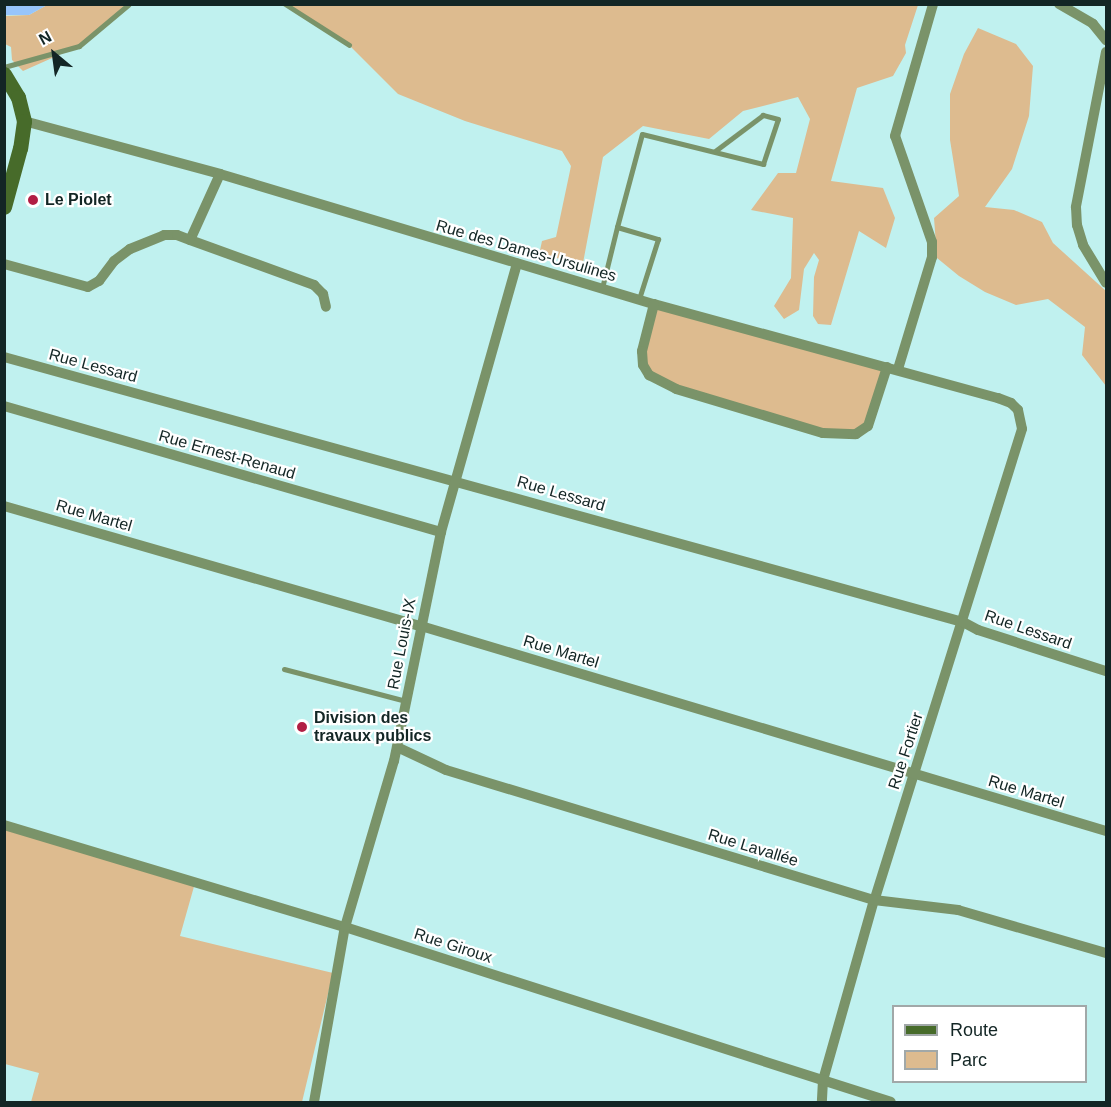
<!DOCTYPE html>
<html>
<head>
<meta charset="utf-8">
<style>
  body { margin:0 }
  #map { position:relative; width:1111px; height:1107px; overflow:hidden; background:#c0f1ef; font-family:Helvetica,sans-serif }
  div>[style] { position:absolute }
  .green>* { inset:0; background:#ddbb8f }
  .water>* { inset:0; background:#97c5fb }
  .lane>* { height:5px; margin:-2.5px; padding:0 2.5px; transform-origin:2.5px; border-radius:2.5px; background:#7a9369 }
  .street>* { height:10px; margin:-5px; padding:0 5px; transform-origin:5px; border-radius:5px; background:#7a9369 }
  .secondary>* { height:15px; margin:-7.5px; padding:0 7.5px; transform-origin:7.5px; border-radius:7.5px; background:#476b2a }
  .dots>* { width:16px; height:16px; translate:-50% -50%; box-sizing:border-box; border:3px solid #fff; border-radius:50% }
  span { translate:-50% -50%; white-space:nowrap; text-align:center; line-height:1.15; -webkit-text-stroke:4.5px #fff; paint-order:stroke }
  .poi-label { font-size:16px; color:#132625; font-weight:700 }
  .left { translate:0 -50%; text-align:left }
  .street-label { font-size:16px; color:#132625 }
  .frame { position:absolute; inset:0; border:6px solid #132625; pointer-events:none }
  .legend { position:absolute; left:892px; top:1005px; width:195px; height:78px; box-sizing:border-box; background:#fff; border:2px solid #a1a8a8; margin:0; padding:8px 10px; list-style:none; font-size:18px; color:#132625 }
  .legend li { display:flex; align-items:center; gap:12px; height:30px }
  .legend b { width:30px; border:2px solid #a1a8a8 }
  .north { position:absolute; left:24px; top:24px; width:60px; height:60px; -webkit-text-stroke:4px #fff; paint-order:stroke; rotate:331deg; font-size:16px; font-weight:700; line-height:24px; text-align:center; color:#132625 }
  .north::after { content:''; display:block; margin:auto; width:21px; height:27px; background:#132625; clip-path:polygon(50% 0,100% 100%,50% 72%,0 100%) }
</style>
</head>
<body>
<div id="map">
  <div class="green">
    <div style="clip-path:polygon(47px 5px,128px 5px,79px 46px,23px 71px,12px 60px,11px 47px,5px 44px,4px 16px,29px 15px)"></div>
    <div style="clip-path:polygon(285px 5px,918px 5px,905px 45px,906px 53px,893px 76px,857px 88px,831px 181px,883px 188px,895px 218px,886px 248px,859px 231px,831px 325px,818px 324px,813px 316px,814px 277px,819px 260px,814px 253px,804px 269px,799px 310px,784px 319px,774px 306px,791px 278px,793px 218px,751px 210px,778px 173px,796px 173px,810px 119px,798px 97px,743px 111px,709px 139px,643px 126px,603px 157px,583px 263px,539px 255px,542px 241px,556px 237px,571px 166px,562px 151px,465px 121px,398px 94px,349px 45px)"></div>
    <div style="clip-path:polygon(978px 28px,1016px 44px,1033px 66px,1029px 116px,1012px 169px,985px 207px,1014px 210px,1042px 222px,1053px 243px,1106px 291px,1106px 386px,1082px 355px,1085px 327px,1048px 299px,1016px 305px,985px 292px,959px 276px,937px 258px,934px 218px,959px 196px,950px 140px,950px 94px,964px 54px)"></div>
    <div style="clip-path:polygon(654px 304px,887px 367px,868px 426px,842px 434px,676px 389px,643px 365px)"></div>
    <div style="clip-path:polygon(4px 828px,195px 883px,180px 936px,333px 973px,302px 1102px,31px 1102px,39px 1073px,5px 1064px)"></div>
  </div>
  <div class="water">
    <div style="clip-path:polygon(4px 5px,5px 4px,47px 5px,29px 15px,5px 15px)"></div>
  </div>
  <div class="lane">
    <div style="left:285px;top:4px;width:76px;rotate:32.6deg"></div>
    <div style="left:4px;top:67px;width:78px;rotate:-15.6deg"></div>
    <div style="left:79px;top:46px;width:65px;rotate:-40deg"></div>
    <div style="left:617px;top:227px;width:96px;rotate:-75deg"></div>
    <div style="left:642px;top:134px;width:125px;rotate:13.9deg"></div>
    <div style="left:763px;top:164px;width:47px;rotate:-71.6deg"></div>
    <div style="left:778px;top:119px;width:16px;rotate:-165deg"></div>
    <div style="left:763px;top:115px;width:60px;rotate:143.1deg"></div>
    <div style="left:602px;top:288px;width:63px;rotate:-76.2deg"></div>
    <div style="left:617px;top:227px;width:43px;rotate:16.3deg"></div>
    <div style="left:658px;top:239px;width:63px;rotate:107.6deg"></div>
    <div style="left:284px;top:669px;width:126px;rotate:14.7deg"></div>
  </div>
  <div class="street">
    <div style="left:1059px;top:4px;width:39px;rotate:30deg"></div>
    <div style="left:1093px;top:24px;width:21px;rotate:51deg"></div>
    <div style="left:1106px;top:52px;width:158px;rotate:101deg"></div>
    <div style="left:1076px;top:207px;width:18px;rotate:87deg"></div>
    <div style="left:1077px;top:225px;width:21px;rotate:73deg"></div>
    <div style="left:1083px;top:245px;width:44px;rotate:58.8deg"></div>
    <div style="left:24px;top:121px;width:203px;rotate:15.1deg"></div>
    <div style="left:220px;top:174px;width:453px;rotate:16.7deg"></div>
    <div style="left:654px;top:304px;width:357px;rotate:15.3deg"></div>
    <div style="left:998px;top:398px;width:14px;rotate:21deg"></div>
    <div style="left:1011px;top:403px;width:10px;rotate:45deg"></div>
    <div style="left:1018px;top:410px;width:19px;rotate:78deg"></div>
    <div style="left:1022px;top:429px;width:494px;rotate:107.4deg"></div>
    <div style="left:874px;top:900px;width:187px;rotate:105.8deg"></div>
    <div style="left:823px;top:1080px;width:22px;rotate:93deg"></div>
    <div style="left:220px;top:174px;width:72px;rotate:114.4deg"></div>
    <div style="left:190px;top:240px;width:132px;rotate:19.9deg"></div>
    <div style="left:314px;top:285px;width:13px;rotate:45deg"></div>
    <div style="left:323px;top:294px;width:13px;rotate:77deg"></div>
    <div style="left:4px;top:264px;width:87px;rotate:15.3deg"></div>
    <div style="left:88px;top:287px;width:13px;rotate:-29deg"></div>
    <div style="left:99px;top:281px;width:25px;rotate:-53deg"></div>
    <div style="left:114px;top:261px;width:20px;rotate:-37deg"></div>
    <div style="left:130px;top:249px;width:37px;rotate:-22deg"></div>
    <div style="left:164px;top:235px;width:13px"></div>
    <div style="left:177px;top:235px;width:14px;rotate:21deg"></div>
    <div style="left:654px;top:304px;width:49px;rotate:104.3deg"></div>
    <div style="left:642px;top:351px;width:14px;rotate:86deg"></div>
    <div style="left:643px;top:365px;width:12px;rotate:59deg"></div>
    <div style="left:649px;top:375px;width:30px;rotate:27deg"></div>
    <div style="left:676px;top:389px;width:153px;rotate:16.7deg"></div>
    <div style="left:823px;top:433px;width:33px;rotate:2deg"></div>
    <div style="left:856px;top:434px;width:14px;rotate:-34deg"></div>
    <div style="left:868px;top:426px;width:62px;rotate:-72.1deg"></div>
    <div style="left:4px;top:357px;width:995px;rotate:15.45deg"></div>
    <div style="left:963px;top:622px;width:17px;rotate:28deg"></div>
    <div style="left:978px;top:630px;width:134px;rotate:17.8deg"></div>
    <div style="left:898px;top:369px;width:117px;rotate:-73.1deg"></div>
    <div style="left:932px;top:257px;width:15px;rotate:-90deg"></div>
    <div style="left:932px;top:242px;width:112px;rotate:-109.2deg"></div>
    <div style="left:895px;top:136px;width:137px;rotate:-73.9deg"></div>
    <div style="left:4px;top:406px;width:455px;rotate:16.1deg"></div>
    <div style="left:4px;top:506px;width:434px;rotate:16.1deg"></div>
    <div style="left:421px;top:626px;width:715px;rotate:16.66deg"></div>
    <div style="left:397px;top:747px;width:54px;rotate:25.1deg"></div>
    <div style="left:446px;top:770px;width:447px;rotate:16.9deg"></div>
    <div style="left:874px;top:900px;width:85px;rotate:6.8deg"></div>
    <div style="left:958px;top:910px;width:154px;rotate:16.2deg"></div>
    <div style="left:4px;top:825px;width:356px;rotate:16.7deg"></div>
    <div style="left:345px;top:927px;width:573px;rotate:17.77deg"></div>
    <div style="left:314px;top:1102px;width:178px;rotate:-80deg"></div>
    <div style="left:345px;top:927px;width:173px;rotate:-73.6deg"></div>
    <div style="left:394px;top:761px;width:234px;rotate:-78.4deg"></div>
    <div style="left:441px;top:532px;width:279px;rotate:-74.2deg"></div>
  </div>
  <div class="secondary">
    <div style="left:4px;top:74px;width:27px;rotate:59deg"></div>
    <div style="left:18px;top:97px;width:25px;rotate:76deg"></div>
    <div style="left:24px;top:121px;width:27px;rotate:98deg"></div>
    <div style="left:20px;top:148px;width:61px;rotate:105.2deg"></div>
  </div>
  <div class="dots">
    <div style="left:33px;top:200px;background:#b11e44"></div>
    <div style="left:302px;top:727px;background:#b11e44"></div>
  </div>
  <div class="poi-label">
    <span class="left" style="left:45px;top:200px">Le Piolet</span>
    <span class="left" style="left:314px;top:727px">Division des<br>travaux publics</span>
  </div>
  <div class="street-label">
    <span style="left:526px;top:251px;rotate:16deg">Rue des Dames-Ursulines</span>
    <span style="left:93px;top:366px;rotate:15deg">Rue Lessard</span>
    <span style="left:227px;top:455px;rotate:16deg">Rue Ernest-Renaud</span>
    <span style="left:561px;top:494px;rotate:16deg">Rue Lessard</span>
    <span style="left:94px;top:516px;rotate:16deg">Rue Martel</span>
    <span style="left:1028px;top:630px;rotate:19deg">Rue Lessard</span>
    <span style="left:402px;top:644px;rotate:-79deg">Rue Louis-IX</span>
    <span style="left:561px;top:652px;rotate:17deg">Rue Martel</span>
    <span style="left:906px;top:751px;rotate:-72deg">Rue Fortier</span>
    <span style="left:1026px;top:792px;rotate:17deg">Rue Martel</span>
    <span style="left:753px;top:848px;rotate:17deg">Rue Lavallée</span>
    <span style="left:453px;top:946px;rotate:18deg">Rue Giroux</span>
  </div>
  <div class="frame"></div>
  <ul class="legend">
  <li><b style="height:8px;background:#476b2a"></b>Route</li>
  <li><b style="height:16px;background:#ddbb8f"></b>Parc</li>
  </ul>
  <div class="north">N</div>
</div>
</body>
</html>
